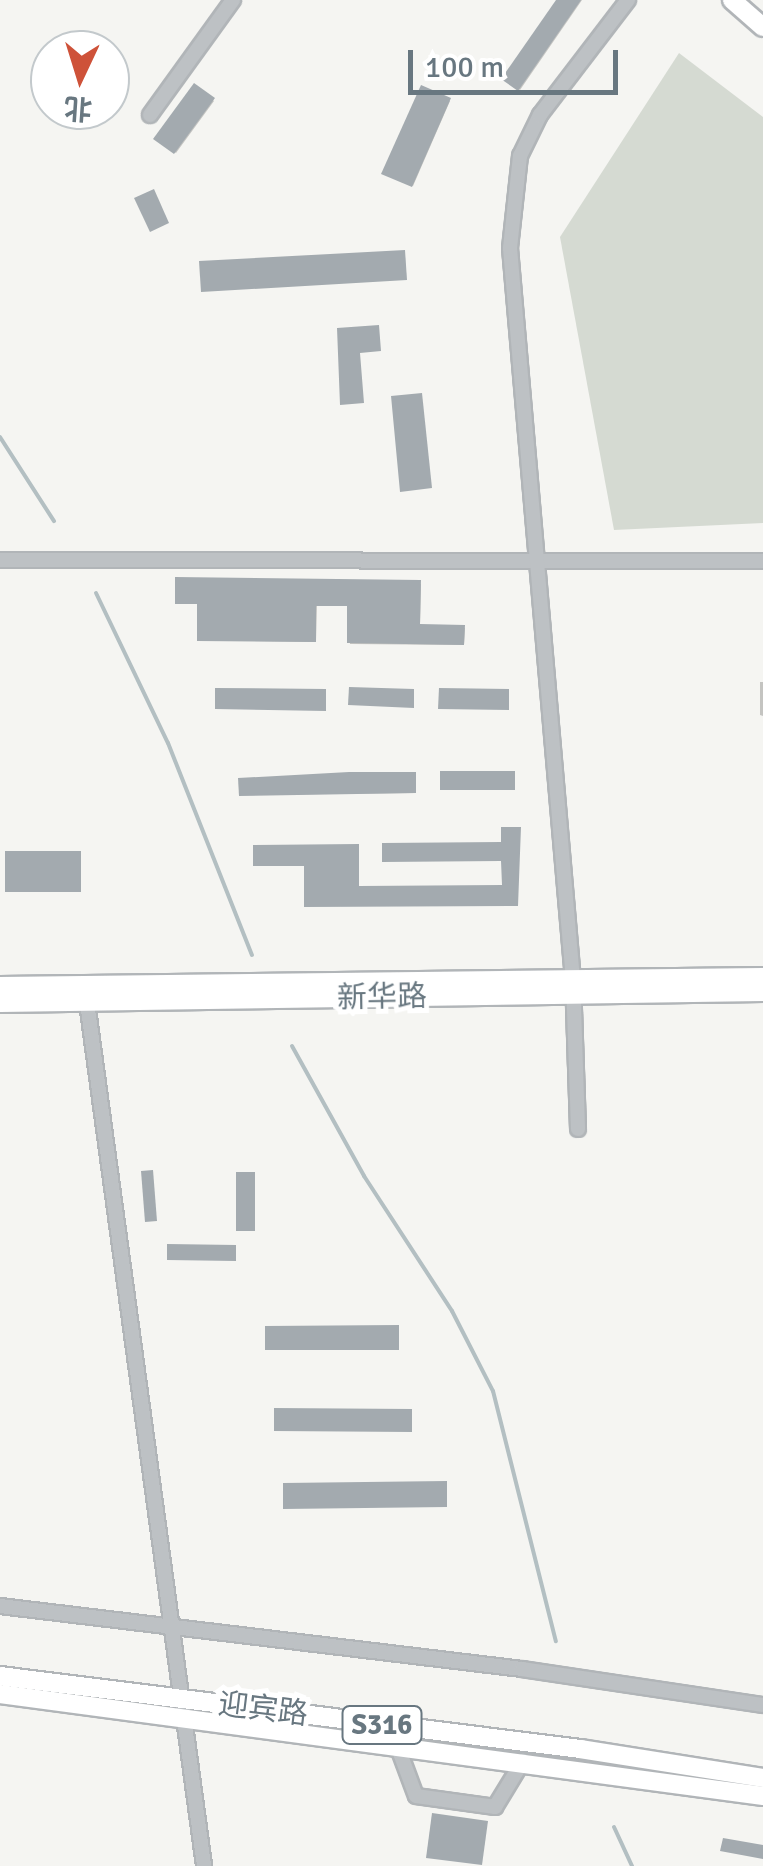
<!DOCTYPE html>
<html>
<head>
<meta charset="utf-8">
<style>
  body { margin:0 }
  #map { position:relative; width:763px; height:1866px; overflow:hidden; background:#f5f5f2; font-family:Signika,"Noto Sans SC",sans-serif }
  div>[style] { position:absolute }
  .green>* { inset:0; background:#d5dad2 }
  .shadow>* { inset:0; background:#0003 }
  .stream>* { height:4px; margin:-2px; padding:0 2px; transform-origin:2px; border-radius:2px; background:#b3bfc2 }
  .building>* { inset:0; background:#a3aaaf }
  .roads { filter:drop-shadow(2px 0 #b1b5b8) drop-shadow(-2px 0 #b1b5b8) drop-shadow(0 2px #b1b5b8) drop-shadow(0 -2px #b1b5b8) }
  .minor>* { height:14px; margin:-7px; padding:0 7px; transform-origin:7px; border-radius:7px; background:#bdc1c4 }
  .major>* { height:18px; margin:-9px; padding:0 9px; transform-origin:9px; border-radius:9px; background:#fff }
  span { translate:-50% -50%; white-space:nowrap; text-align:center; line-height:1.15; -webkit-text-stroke:10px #fff; paint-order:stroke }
  .shield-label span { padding:2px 8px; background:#fff; border:2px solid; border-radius:8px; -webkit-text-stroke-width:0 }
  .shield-label { font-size:28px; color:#687780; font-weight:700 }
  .street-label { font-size:30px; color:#687780 }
  .north { position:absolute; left:30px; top:30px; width:100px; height:100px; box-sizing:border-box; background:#fff; border:2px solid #c3c9cc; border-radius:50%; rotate:184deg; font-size:28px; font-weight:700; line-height:40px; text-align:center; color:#687780 }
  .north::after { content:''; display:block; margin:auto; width:35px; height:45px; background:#ce5239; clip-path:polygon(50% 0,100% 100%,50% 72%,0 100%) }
  .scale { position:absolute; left:408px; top:50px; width:210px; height:45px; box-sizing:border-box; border:5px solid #687780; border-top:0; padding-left:12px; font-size:30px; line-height:35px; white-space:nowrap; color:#687780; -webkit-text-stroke:8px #fff; paint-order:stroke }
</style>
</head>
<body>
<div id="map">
  <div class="green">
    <div style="clip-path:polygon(679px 53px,763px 117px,763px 523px,614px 530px,560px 237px)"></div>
  </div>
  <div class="shadow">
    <div style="clip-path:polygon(559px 0,582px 0,520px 90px,504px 79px)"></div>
    <div style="clip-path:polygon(195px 87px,214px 101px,176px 153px,156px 139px)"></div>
    <div style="clip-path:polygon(422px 88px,450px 101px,413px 186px,385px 174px)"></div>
    <div style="clip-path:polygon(421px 584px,420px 626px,465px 628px,464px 645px,350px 644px,349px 606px,317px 606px,316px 642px,199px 640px,199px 604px)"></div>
    <div style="clip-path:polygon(760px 682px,763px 682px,763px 716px,760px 715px)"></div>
    <div style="clip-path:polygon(415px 775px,416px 793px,241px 795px)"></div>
  </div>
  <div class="stream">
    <div style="left:0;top:437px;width:100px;rotate:57.3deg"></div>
    <div style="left:96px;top:593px;width:166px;rotate:64.4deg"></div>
    <div style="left:168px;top:743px;width:228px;rotate:68.4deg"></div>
    <div style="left:292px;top:1046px;width:149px;rotate:61deg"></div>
    <div style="left:364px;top:1176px;width:161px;rotate:56.9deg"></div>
    <div style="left:452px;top:1311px;width:90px;rotate:62.9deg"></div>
    <div style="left:493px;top:1391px;width:258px;rotate:75.9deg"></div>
    <div style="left:614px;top:1827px;width:43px;rotate:65.2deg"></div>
  </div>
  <div class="building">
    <div style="clip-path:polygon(556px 0,581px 0,518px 91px,501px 79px)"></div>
    <div style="clip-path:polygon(194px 83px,215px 98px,174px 154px,153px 139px)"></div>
    <div style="clip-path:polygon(421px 85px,451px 98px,412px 187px,381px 174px)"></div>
    <div style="clip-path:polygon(154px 189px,169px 223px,150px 232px,134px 198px)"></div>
    <div style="clip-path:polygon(405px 250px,407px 280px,201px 292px,199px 261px)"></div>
    <div style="clip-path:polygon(379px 325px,381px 351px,360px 353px,364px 403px,340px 405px,337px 328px)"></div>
    <div style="clip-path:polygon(422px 393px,432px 488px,400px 492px,391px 396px)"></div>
    <div style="clip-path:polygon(175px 577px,421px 580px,420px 624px,465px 625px,464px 645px,347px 643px,347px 606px,316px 606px,316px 642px,197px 641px,197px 604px,175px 604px)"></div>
    <div style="clip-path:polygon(349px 687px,414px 689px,414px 708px,348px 705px)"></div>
    <div style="clip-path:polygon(215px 688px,326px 689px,326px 711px,215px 709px)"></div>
    <div style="clip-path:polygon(439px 688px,509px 689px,509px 710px,438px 709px)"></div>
    <div style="clip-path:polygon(440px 771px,515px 771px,515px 790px,440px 790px)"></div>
    <div style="clip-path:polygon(349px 772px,416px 772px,416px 793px,239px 796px,238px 778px)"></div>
    <div style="clip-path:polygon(501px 827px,521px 827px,518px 906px,304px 907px,304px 866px,253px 866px,253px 845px,359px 844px,359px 886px,502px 885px,501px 861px,382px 862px,382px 843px,501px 842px)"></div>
    <div style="clip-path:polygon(5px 851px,81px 851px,81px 892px,5px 892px)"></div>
    <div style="clip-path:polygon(153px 1170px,157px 1221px,145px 1222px,141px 1171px)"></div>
    <div style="clip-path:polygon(236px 1172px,255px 1172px,255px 1231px,236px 1231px)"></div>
    <div style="clip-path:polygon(167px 1244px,236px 1245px,236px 1261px,167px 1260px)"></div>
    <div style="clip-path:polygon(399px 1325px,399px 1350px,265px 1350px,265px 1326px)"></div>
    <div style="clip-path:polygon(274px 1408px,412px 1409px,412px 1432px,274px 1431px)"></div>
    <div style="clip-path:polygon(447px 1481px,447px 1507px,283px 1509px,283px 1483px)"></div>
    <div style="clip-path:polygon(432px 1813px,488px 1821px,482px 1865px,426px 1858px)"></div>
    <div style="clip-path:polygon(723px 1838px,763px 1845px,763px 1859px,720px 1851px)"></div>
  </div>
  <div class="roads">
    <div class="minor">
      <div style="left:150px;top:115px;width:142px;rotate:-54.2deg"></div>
      <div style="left:0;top:560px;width:763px;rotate:0.08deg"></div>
      <div style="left:86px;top:995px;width:879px;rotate:82.28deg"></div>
      <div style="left:578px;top:1129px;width:149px;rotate:-91.9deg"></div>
      <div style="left:573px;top:980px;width:735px;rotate:-94.92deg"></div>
      <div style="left:510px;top:248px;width:93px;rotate:-83.8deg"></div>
      <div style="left:520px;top:156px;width:46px;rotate:-64deg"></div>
      <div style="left:540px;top:115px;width:145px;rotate:-52.6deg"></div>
      <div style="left:0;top:1606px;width:526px;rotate:6.88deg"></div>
      <div style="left:522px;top:1669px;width:244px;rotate:8.5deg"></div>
      <div style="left:397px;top:1745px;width:54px;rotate:69.6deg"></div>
      <div style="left:416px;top:1796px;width:80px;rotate:7.9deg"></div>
      <div style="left:495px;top:1807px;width:54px;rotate:-58.7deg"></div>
    </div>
    <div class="major">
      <div style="left:732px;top:0;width:41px;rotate:41.1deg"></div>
      <div style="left:0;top:986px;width:763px;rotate:-0.68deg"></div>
      <div style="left:0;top:1003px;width:763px;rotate:-0.83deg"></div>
      <div style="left:0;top:1676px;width:585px;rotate:7.17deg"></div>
      <div style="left:580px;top:1749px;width:185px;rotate:9deg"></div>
      <div style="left:0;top:1694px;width:770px;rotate:7.61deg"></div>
    </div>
  </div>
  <div class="shield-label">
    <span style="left:382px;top:1725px">S316</span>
  </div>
  <div class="street-label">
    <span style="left:382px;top:998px;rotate:-1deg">新华路</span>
    <span style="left:263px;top:1710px;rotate:7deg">迎宾路</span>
  </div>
  <div class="north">北</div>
  <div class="scale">100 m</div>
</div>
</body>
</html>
